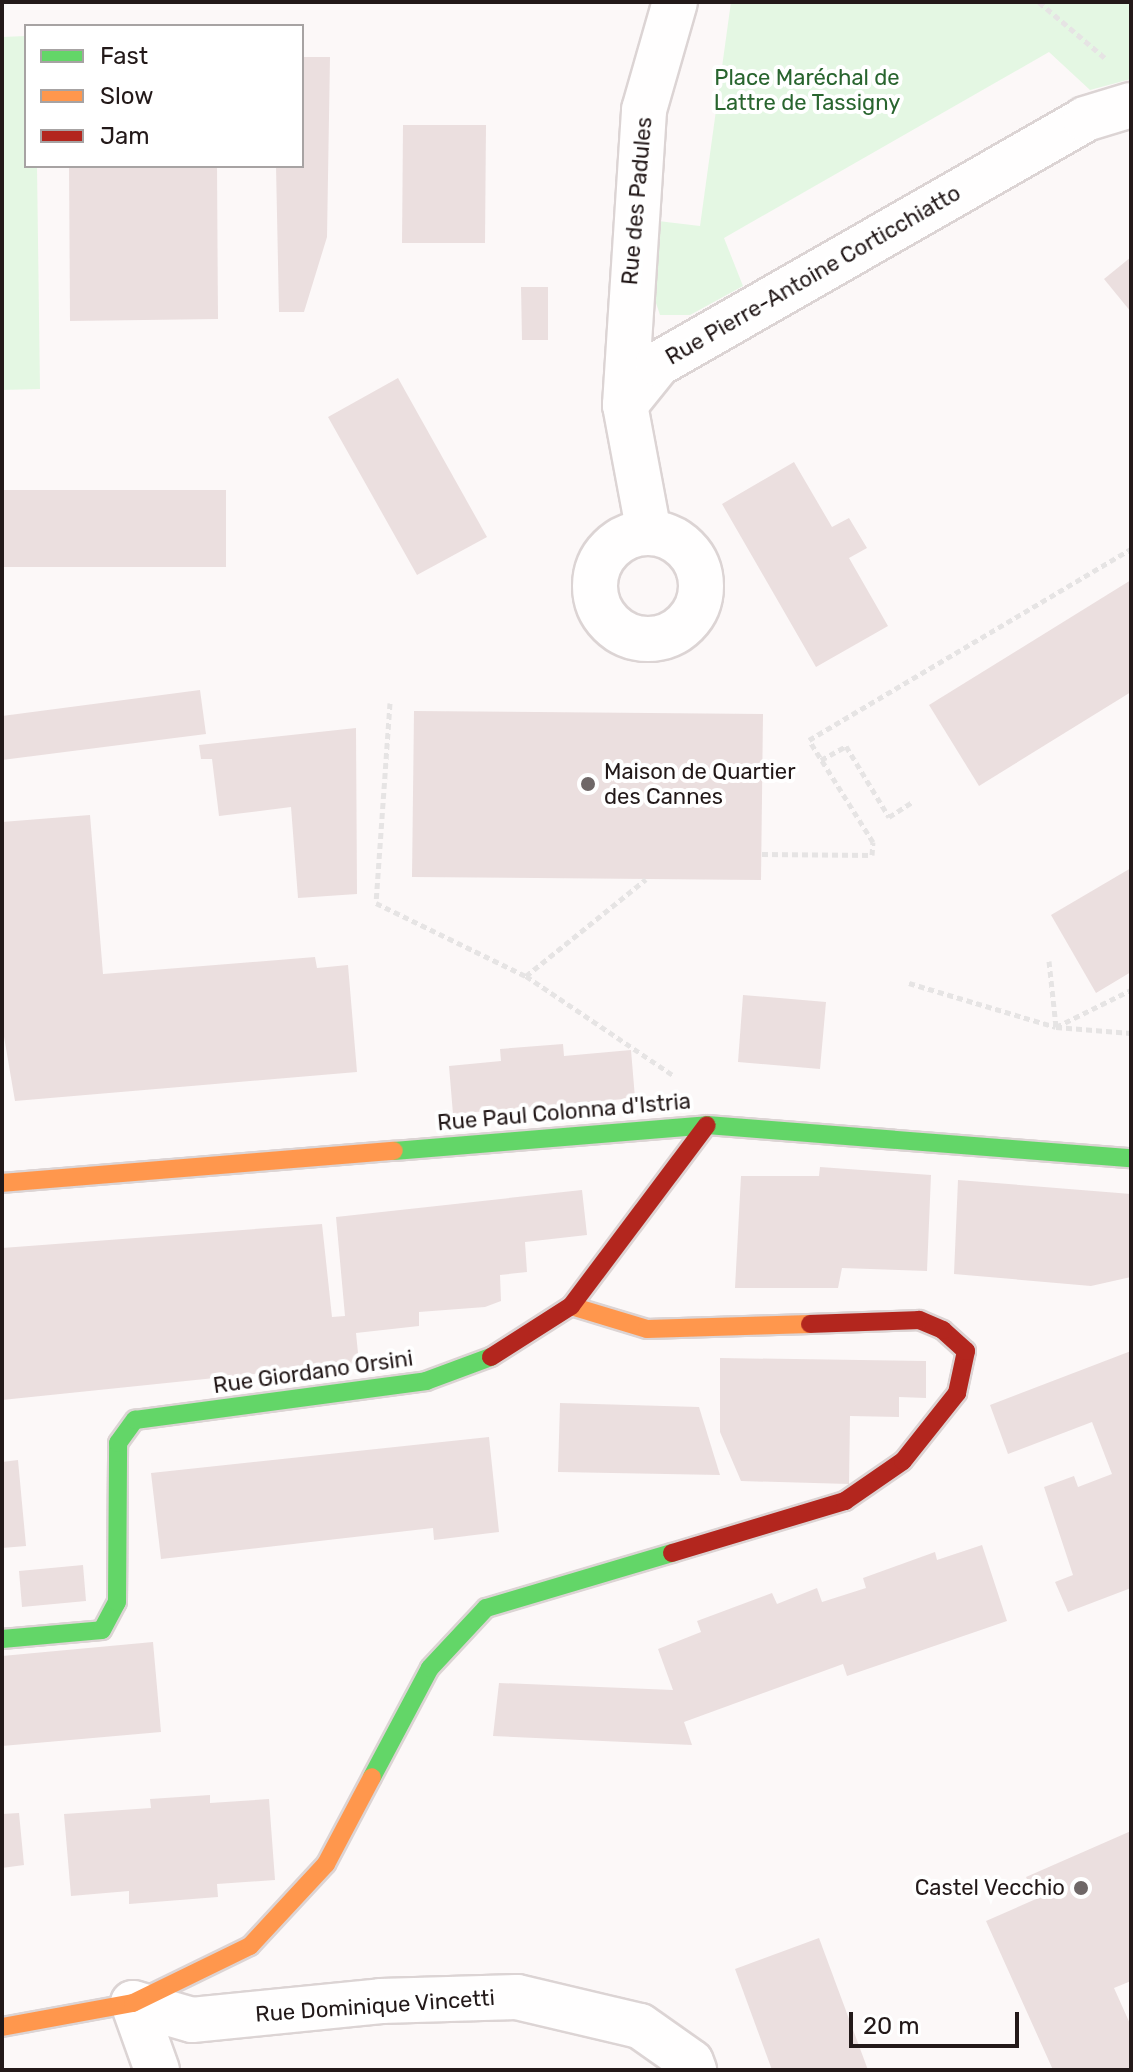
<!DOCTYPE html>
<html>
<head>
<meta charset="utf-8">
<style>
  body { margin:0 }
  #map { position:relative; width:1133px; height:2072px; overflow:hidden; background:#fcf8f8; font-family:Rubik,sans-serif }
  div>[style] { position:absolute }
  .green>* { inset:0; background:#e4f7e3 }
  .building>* { inset:0; background:#ebdfdf }
  .path>* { height:5px; margin-top:-2.5px; transform-origin:0; background:repeating-linear-gradient(90deg,#e6e4e4 0 6px,transparent 0 10px) }
  .roads { filter:drop-shadow(2px 0 #dcd4d4) drop-shadow(-2px 0 #dcd4d4) drop-shadow(0 2px #dcd4d4) drop-shadow(0 -2px #dcd4d4) }
  .street>* { height:44px; margin:-22px; padding:0 22px; transform-origin:22px; border-radius:22px; background:#fffefe }
  .street>.ring { margin:-22px; padding:0; box-sizing:content-box; background:none; border:44px solid #fffefe; border-radius:50% }
  .fast>* { height:18px; margin:-9px; padding:0 9px; transform-origin:9px; border-radius:9px; background:#63d668 }
  .slow>* { height:18px; margin:-9px; padding:0 9px; transform-origin:9px; border-radius:9px; background:#ff974d }
  .jam>* { height:18px; margin:-9px; padding:0 9px; transform-origin:9px; border-radius:9px; background:#b3261e }
  .dots>* { width:22px; height:22px; translate:-50% -50%; box-sizing:border-box; border:4px solid #fff; border-radius:50% }
  span { translate:-50% -50%; white-space:nowrap; text-align:center; line-height:1.15; -webkit-text-stroke:8px #fff; paint-order:stroke }
  .park-label { font-size:22px; color:#29652f }
  .street-label { font-size:22px; color:#231919 }
  .poi-label { font-size:22px; color:#231919 }
  .left { translate:0 -50%; text-align:left }
  .right { translate:-100% -50%; text-align:right }
  .frame { position:absolute; inset:0; border:4px solid #231919; pointer-events:none }
  .legend { position:absolute; left:24px; top:24px; width:280px; height:144px; box-sizing:border-box; background:#fff; border:2px solid #a7a3a3; margin:0; padding:10px 14px; list-style:none; font-size:24px; color:#231919 }
  .legend li { display:flex; align-items:center; gap:16px; height:40px }
  .legend b { width:40px; border:2px solid #a7a3a3 }
  .scale { position:absolute; left:849px; top:2012px; width:170px; height:36px; box-sizing:border-box; border:4px solid #231919; border-top:0; padding-left:10px; font-size:24px; line-height:28px; white-space:nowrap; color:#231919; -webkit-text-stroke:6px #fff; paint-order:stroke }
</style>
</head>
<body>
<div id="map">
  <div class="green">
    <div style="clip-path:polygon(731px 2px,1131px 2px,1131px 79px,1090px 90px,1049px 52px,724px 238px,743px 286px,690px 315px,660px 315px,651px 288px,658px 221px,700px 226px)"></div>
    <div style="clip-path:polygon(26px 36px,26px 166px,37px 166px,40px 389px,2px 390px,2px 37px)"></div>
  </div>
  <div class="building">
    <div style="clip-path:polygon(302px 57px,330px 57px,327px 237px,304px 312px,279px 312px,276px 166px,302px 166px)"></div>
    <div style="clip-path:polygon(403px 125px,486px 125px,485px 243px,402px 243px)"></div>
    <div style="clip-path:polygon(69px 166px,217px 166px,218px 319px,70px 321px)"></div>
    <div style="clip-path:polygon(1131px 257px,1131px 312px,1104px 279px)"></div>
    <div style="clip-path:polygon(521px 287px,548px 287px,548px 340px,522px 340px)"></div>
    <div style="clip-path:polygon(398px 378px,487px 537px,417px 575px,328px 417px)"></div>
    <div style="clip-path:polygon(794px 462px,832px 527px,849px 518px,867px 548px,849px 558px,888px 626px,816px 667px,722px 504px)"></div>
    <div style="clip-path:polygon(2px 490px,226px 490px,226px 567px,2px 567px)"></div>
    <div style="clip-path:polygon(1131px 580px,1131px 692px,979px 786px,929px 705px)"></div>
    <div style="clip-path:polygon(200px 690px,206px 734px,2px 760px,2px 716px)"></div>
    <div style="clip-path:polygon(414px 711px,763px 714px,761px 880px,412px 877px)"></div>
    <div style="clip-path:polygon(356px 728px,357px 894px,298px 898px,291px 807px,219px 816px,212px 759px,201px 759px,199px 745px)"></div>
    <div style="clip-path:polygon(90px 815px,103px 974px,315px 957px,317px 968px,348px 965px,357px 1072px,15px 1101px,2px 1025px,2px 822px)"></div>
    <div style="clip-path:polygon(1131px 868px,1131px 972px,1096px 993px,1051px 915px)"></div>
    <div style="clip-path:polygon(743px 995px,826px 1002px,820px 1069px,738px 1062px)"></div>
    <div style="clip-path:polygon(563px 1044px,564px 1056px,631px 1050px,635px 1098px,453px 1114px,449px 1066px,501px 1061px,500px 1049px)"></div>
    <div style="clip-path:polygon(820px 1167px,931px 1175px,927px 1271px,842px 1268px,838px 1288px,735px 1288px,741px 1176px,819px 1176px)"></div>
    <div style="clip-path:polygon(958px 1180px,1131px 1194px,1131px 1277px,1091px 1286px,954px 1274px)"></div>
    <div style="clip-path:polygon(582px 1190px,587px 1235px,525px 1242px,527px 1272px,500px 1275px,501px 1301px,485px 1307px,419px 1312px,419px 1326px,356px 1333px,359px 1363px,2px 1400px,2px 1248px,322px 1224px,332px 1317px,345px 1316px,336px 1217px)"></div>
    <div style="clip-path:polygon(1131px 1351px,1131px 1588px,1068px 1612px,1055px 1582px,1073px 1575px,1044px 1487px,1074px 1476px,1078px 1487px,1112px 1474px,1092px 1422px,1008px 1454px,990px 1405px)"></div>
    <div style="clip-path:polygon(720px 1358px,926px 1361px,926px 1398px,899px 1397px,899px 1417px,850px 1416px,849px 1484px,741px 1481px,720px 1432px)"></div>
    <div style="clip-path:polygon(560px 1403px,699px 1407px,720px 1475px,558px 1472px)"></div>
    <div style="clip-path:polygon(489px 1437px,499px 1532px,434px 1540px,433px 1528px,161px 1559px,151px 1473px)"></div>
    <div style="clip-path:polygon(18px 1460px,26px 1546px,2px 1548px,2px 1462px)"></div>
    <div style="clip-path:polygon(982px 1545px,1007px 1621px,847px 1676px,843px 1664px,684px 1722px,692px 1745px,493px 1736px,499px 1683px,673px 1690px,658px 1649px,701px 1632px,697px 1621px,772px 1593px,777px 1604px,817px 1588px,822px 1602px,866px 1588px,863px 1578px,935px 1552px,937px 1560px)"></div>
    <div style="clip-path:polygon(83px 1565px,86px 1601px,22px 1607px,19px 1571px)"></div>
    <div style="clip-path:polygon(153px 1642px,161px 1732px,2px 1746px,2px 1656px)"></div>
    <div style="clip-path:polygon(210px 1795px,210px 1803px,269px 1799px,275px 1880px,217px 1884px,218px 1897px,129px 1904px,129px 1891px,71px 1896px,64px 1814px,151px 1808px,150px 1799px)"></div>
    <div style="clip-path:polygon(19px 1813px,24px 1865px,2px 1868px,2px 1814px)"></div>
    <div style="clip-path:polygon(1131px 1831px,1131px 1981px,1114px 1988px,1131px 2026px,1131px 2070px,1053px 2070px,986px 1921px,1036px 1899px,1026px 1877px)"></div>
    <div style="clip-path:polygon(819px 1938px,868px 2070px,772px 2070px,735px 1969px)"></div>
  </div>
  <div class="path">
    <div style="left:1039px;top:2px;width:87px;rotate:40.3deg"></div>
    <div style="left:390px;top:703px;width:200px;rotate:94deg"></div>
    <div style="left:376px;top:903px;width:167px;rotate:26deg"></div>
    <div style="left:526px;top:976px;width:177px;rotate:34deg"></div>
    <div style="left:821px;top:760px;width:29px;rotate:-29deg"></div>
    <div style="left:846px;top:746px;width:83px;rotate:58.8deg"></div>
    <div style="left:889px;top:817px;width:27px;rotate:-33deg"></div>
    <div style="left:762px;top:854px;width:110px;rotate:0.5deg"></div>
    <div style="left:872px;top:855px;width:13px;rotate:-86deg"></div>
    <div style="left:873px;top:842px;width:120px;rotate:-122.1deg"></div>
    <div style="left:809px;top:740px;width:374px;rotate:-30.7deg"></div>
    <div style="left:1049px;top:961px;width:66px;rotate:83.9deg"></div>
    <div style="left:1056px;top:1027px;width:75px;rotate:4.6deg"></div>
    <div style="left:526px;top:976px;width:154px;rotate:-38.9deg"></div>
    <div style="left:909px;top:983px;width:153px;rotate:16.7deg"></div>
    <div style="left:1056px;top:1027px;width:84px;rotate:-26.3deg"></div>
  </div>
  <div class="roads">
    <div class="street">
      <div style="left:625px;top:405px;width:296px;rotate:-86.3deg"></div>
      <div style="left:644px;top:110px;width:112px;rotate:-74deg"></div>
      <div style="left:649px;top:533px;width:130px;rotate:-100.6deg"></div>
      <div style="left:625px;top:405px;width:53px;rotate:-51.2deg"></div>
      <div style="left:658px;top:364px;width:492px;rotate:-29.8deg"></div>
      <div style="left:1085px;top:119px;width:48px;rotate:-16.9deg"></div>
      <div class="ring" style="left:595px;top:533px;width:62px;height:62px"></div>
      <div style="left:133px;top:2003px;width:61px;rotate:16.1deg"></div>
      <div style="left:192px;top:2020px;width:190px;rotate:-5.7deg"></div>
      <div style="left:381px;top:2001px;width:136px;rotate:-1.7deg"></div>
      <div style="left:517px;top:1997px;width:126px;rotate:13.3deg"></div>
      <div style="left:640px;top:2026px;width:62px;rotate:35.2deg"></div>
      <div style="left:691px;top:2062px;width:9px;rotate:69deg"></div>
      <div style="left:133px;top:2003px;width:71px;rotate:70.3deg"></div>
    </div>
    <div class="fast">
      <div style="left:394px;top:1151px;width:314px;rotate:-4.7deg"></div>
      <div style="left:707px;top:1125px;width:425px;rotate:4.5deg"></div>
      <div style="left:2px;top:1639px;width:100px;rotate:-5.1deg"></div>
      <div style="left:102px;top:1630px;width:32px;rotate:-62deg"></div>
      <div style="left:117px;top:1602px;width:159px;rotate:-89.6deg"></div>
      <div style="left:118px;top:1443px;width:29px;rotate:-54deg"></div>
      <div style="left:135px;top:1420px;width:294px;rotate:-7.6deg"></div>
      <div style="left:426px;top:1381px;width:69px;rotate:-20.3deg"></div>
      <div style="left:372px;top:1777px;width:123px;rotate:-62deg"></div>
      <div style="left:430px;top:1668px;width:82px;rotate:-47deg"></div>
      <div style="left:486px;top:1608px;width:194px;rotate:-16.5deg"></div>
    </div>
    <div class="slow">
      <div style="left:2px;top:1183px;width:393px;rotate:-4.7deg"></div>
      <div style="left:571px;top:1306px;width:79px;rotate:16.8deg"></div>
      <div style="left:647px;top:1329px;width:163px;rotate:-1.8deg"></div>
      <div style="left:2px;top:2027px;width:133px;rotate:-10.4deg"></div>
      <div style="left:133px;top:2003px;width:130px;rotate:-26deg"></div>
      <div style="left:250px;top:1946px;width:112px;rotate:-47.2deg"></div>
      <div style="left:326px;top:1864px;width:98px;rotate:-62.1deg"></div>
    </div>
    <div class="jam">
      <div style="left:491px;top:1357px;width:95px;rotate:-32.5deg"></div>
      <div style="left:571px;top:1306px;width:226px;rotate:-53.1deg"></div>
      <div style="left:672px;top:1553px;width:181px;rotate:-16.7deg"></div>
      <div style="left:845px;top:1501px;width:70px;rotate:-34.6deg"></div>
      <div style="left:903px;top:1461px;width:87px;rotate:-51.5deg"></div>
      <div style="left:957px;top:1393px;width:43px;rotate:-77.9deg"></div>
      <div style="left:966px;top:1351px;width:31px;rotate:-138deg"></div>
      <div style="left:943px;top:1330px;width:26px;rotate:-157deg"></div>
      <div style="left:919px;top:1320px;width:109px;rotate:177.9deg"></div>
    </div>
  </div>
  <div class="dots">
    <div style="left:588px;top:784px;background:#6f6767"></div>
    <div style="left:1081px;top:1888px;background:#6f6767"></div>
  </div>
  <div class="park-label">
    <span style="left:807px;top:90px">Place Maréchal de<br>Lattre de Tassigny</span>
  </div>
  <div class="street-label">
    <span style="left:637px;top:201px;rotate:-85deg">Rue des Padules</span>
    <span style="left:813px;top:275px;rotate:-30deg">Rue Pierre-Antoine Corticchiatto</span>
    <span style="left:564px;top:1112px;rotate:-5deg">Rue Paul Colonna d'Istria</span>
    <span style="left:313px;top:1372px;rotate:-8deg">Rue Giordano Orsini</span>
    <span style="left:375px;top:2006px;rotate:-4deg">Rue Dominique Vincetti</span>
  </div>
  <div class="poi-label">
    <span class="left" style="left:604px;top:784px">Maison de Quartier<br>des Cannes</span>
    <span class="right" style="left:1065px;top:1888px">Castel Vecchio</span>
  </div>
  <div class="frame"></div>
  <ul class="legend">
  <li><b style="height:10px;background:#63d668"></b>Fast</li>
  <li><b style="height:10px;background:#ff974d"></b>Slow</li>
  <li><b style="height:10px;background:#b3261e"></b>Jam</li>
  </ul>
  <div class="scale">20 m</div>
</div>
</body>
</html>
